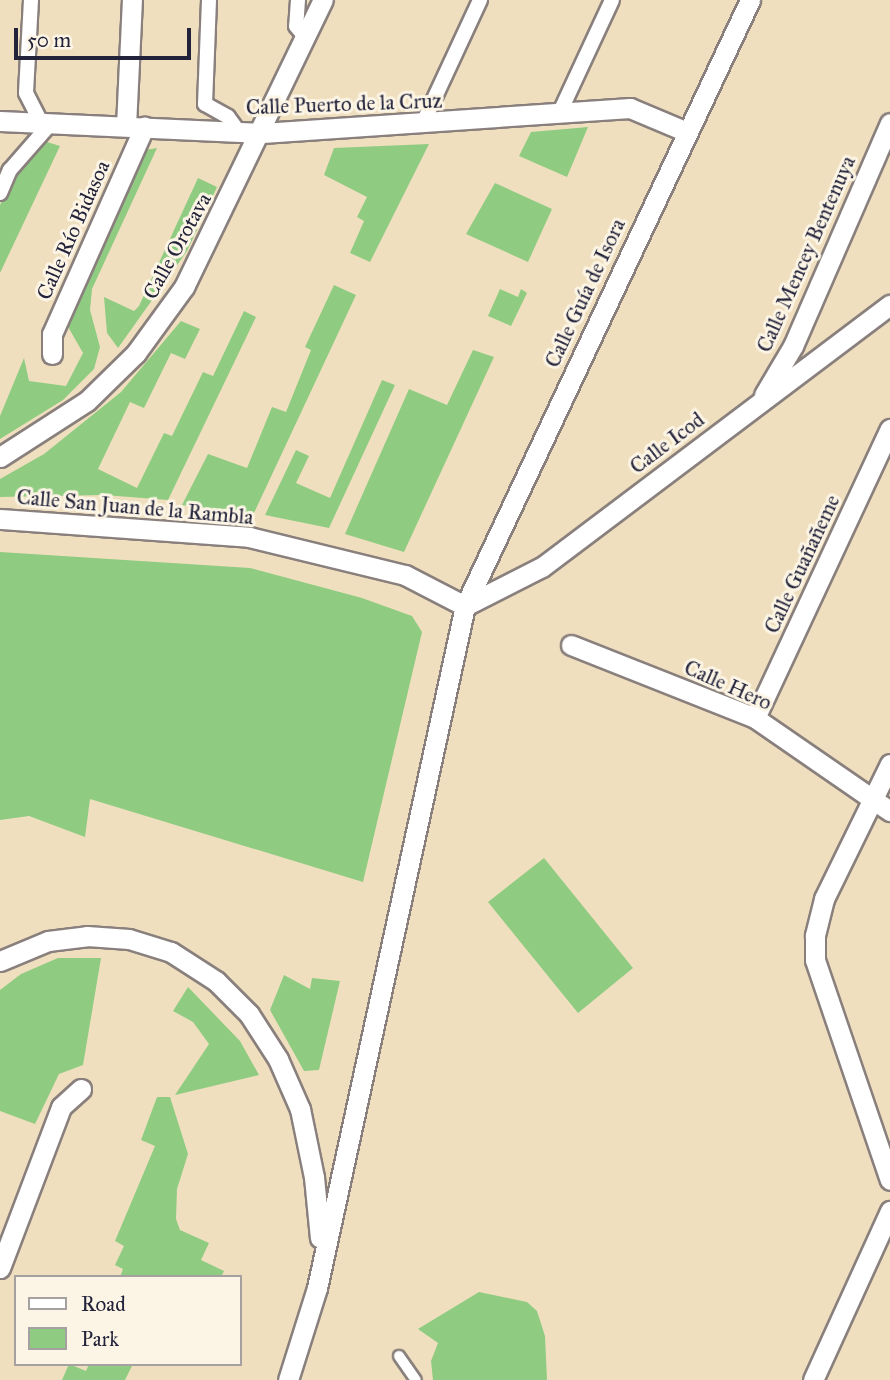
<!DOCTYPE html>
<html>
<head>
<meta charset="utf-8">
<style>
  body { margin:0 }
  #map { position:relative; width:890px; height:1380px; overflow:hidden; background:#f0dfbf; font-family:"IM FELL Great Primer",serif }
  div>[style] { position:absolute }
  .green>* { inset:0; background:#8fcc81 }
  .roads { filter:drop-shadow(2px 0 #89807d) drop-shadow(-2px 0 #89807d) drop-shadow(0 2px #89807d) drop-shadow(0 -2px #89807d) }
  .service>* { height:10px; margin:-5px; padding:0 5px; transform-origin:5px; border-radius:5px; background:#fff }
  .pedestrian>* { height:14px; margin:-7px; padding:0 7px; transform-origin:7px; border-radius:7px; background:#fff }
  .minor>* { height:19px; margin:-9.5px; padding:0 9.5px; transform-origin:9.5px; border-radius:9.5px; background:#fff }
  span { translate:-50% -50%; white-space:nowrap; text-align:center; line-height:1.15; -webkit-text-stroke:6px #fcf5e5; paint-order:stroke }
  .street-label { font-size:21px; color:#22223b }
  .legend { position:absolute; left:14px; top:1275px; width:228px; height:91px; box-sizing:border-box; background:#fcf5e5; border:2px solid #a5a1a1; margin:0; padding:9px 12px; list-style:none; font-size:21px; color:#22223b }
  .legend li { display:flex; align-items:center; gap:14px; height:35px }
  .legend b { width:35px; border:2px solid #a5a1a1 }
  .scale { position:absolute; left:14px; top:28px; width:177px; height:32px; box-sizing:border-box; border:4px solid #22223b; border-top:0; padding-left:9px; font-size:21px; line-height:24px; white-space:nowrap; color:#22223b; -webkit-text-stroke:5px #fcf5e5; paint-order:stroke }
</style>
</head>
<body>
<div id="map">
  <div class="green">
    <div style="clip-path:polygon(588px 127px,567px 177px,519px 156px,531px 132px)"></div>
    <div style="clip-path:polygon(47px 142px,60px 146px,0 273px,0 205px,15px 172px)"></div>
    <div style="clip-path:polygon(429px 144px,370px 262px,350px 253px,364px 221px,357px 217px,367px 197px,324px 175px,334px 148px)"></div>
    <div style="clip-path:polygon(157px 148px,92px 289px,90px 310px,100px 347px,94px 369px,63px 400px,0 439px,0 416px,24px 358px,29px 381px,66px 386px,83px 353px,67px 325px,67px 309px,145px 150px)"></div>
    <div style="clip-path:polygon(198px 178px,217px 187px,187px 251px,118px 348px,107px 333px,104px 297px,134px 311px,139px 306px)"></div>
    <div style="clip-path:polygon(495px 183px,552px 209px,528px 262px,466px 234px)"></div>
    <div style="clip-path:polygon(334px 285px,356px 295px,254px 513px,182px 505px,208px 454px,247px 468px,272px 407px,286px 412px,311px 350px,305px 347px)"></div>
    <div style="clip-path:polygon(500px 289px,518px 297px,521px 289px,527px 293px,511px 326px,488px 316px)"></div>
    <div style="clip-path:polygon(244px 311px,256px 317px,168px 500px,104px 495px,0 497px,0 479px,44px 454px,121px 392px,181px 321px,200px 329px,185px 359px,171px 353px,144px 408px,130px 402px,98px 469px,137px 488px,164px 433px,172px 436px,203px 372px,213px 376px)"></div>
    <div style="clip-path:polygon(473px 350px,494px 357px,404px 552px,345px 534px,409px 389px,447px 405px)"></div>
    <div style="clip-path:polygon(382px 380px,395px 385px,329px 528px,265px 515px,296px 450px,309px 456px,296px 483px,330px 498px)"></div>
    <div style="clip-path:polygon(0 552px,250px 568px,362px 598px,412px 616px,422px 632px,363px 882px,90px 799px,85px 837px,29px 816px,0 820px)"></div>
    <div style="clip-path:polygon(544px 858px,633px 968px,578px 1013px,488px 902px)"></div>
    <div style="clip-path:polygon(58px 958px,101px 958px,83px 1065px,59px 1074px,35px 1124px,0 1111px,0 990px,21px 974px)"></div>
    <div style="clip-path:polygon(284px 975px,310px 989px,312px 978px,340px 981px,319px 1070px,304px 1071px,270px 1010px)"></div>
    <div style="clip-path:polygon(188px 987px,240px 1041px,259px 1075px,175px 1095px,209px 1044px,193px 1022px,173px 1011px)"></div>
    <div style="clip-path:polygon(157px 1097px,170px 1097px,188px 1154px,177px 1189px,176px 1219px,180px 1230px,209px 1243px,201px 1260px,224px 1271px,221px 1277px,120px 1277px,123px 1269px,115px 1265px,124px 1246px,115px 1241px,155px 1146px,141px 1140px)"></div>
    <div style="clip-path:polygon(479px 1292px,527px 1302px,537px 1311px,545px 1336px,547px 1380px,433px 1380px,431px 1361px,438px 1343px,418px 1329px)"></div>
    <div style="clip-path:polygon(69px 1364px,86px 1371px,89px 1364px,133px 1364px,125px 1380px,62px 1380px)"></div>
  </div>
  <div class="roads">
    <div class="service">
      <div style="left:399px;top:1356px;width:29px;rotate:55deg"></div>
    </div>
    <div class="pedestrian">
      <div style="left:31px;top:0;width:93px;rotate:93.1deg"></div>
      <div style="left:26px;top:93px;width:34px;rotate:63deg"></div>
      <div style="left:209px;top:0;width:104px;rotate:92.2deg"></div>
      <div style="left:205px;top:104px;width:26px;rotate:29deg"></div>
      <div style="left:228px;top:117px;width:19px;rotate:54deg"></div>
      <div style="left:298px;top:0;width:26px;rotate:94deg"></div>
      <div style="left:296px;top:26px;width:16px;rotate:50deg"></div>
      <div style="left:560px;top:112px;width:123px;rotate:-65.1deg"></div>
      <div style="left:422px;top:125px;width:138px;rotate:-65.1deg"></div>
      <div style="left:0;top:193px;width:25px;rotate:-67deg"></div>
      <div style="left:10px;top:170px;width:62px;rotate:-48.9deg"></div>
    </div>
    <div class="minor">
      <div style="left:0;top:121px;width:262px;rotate:2.6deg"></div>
      <div style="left:262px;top:133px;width:369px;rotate:-3.9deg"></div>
      <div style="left:630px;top:108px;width:60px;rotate:22.7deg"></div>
      <div style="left:126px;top:126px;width:126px;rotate:-87.3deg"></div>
      <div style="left:52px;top:354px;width:20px;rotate:-90deg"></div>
      <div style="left:52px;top:334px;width:227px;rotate:-66deg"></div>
      <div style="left:764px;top:395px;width:57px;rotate:-59.4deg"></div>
      <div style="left:793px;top:346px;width:243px;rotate:-66.5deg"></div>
      <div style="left:0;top:457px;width:103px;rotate:-32.8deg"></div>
      <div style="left:87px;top:401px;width:69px;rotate:-44.4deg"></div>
      <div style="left:136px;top:353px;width:82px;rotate:-54deg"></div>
      <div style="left:184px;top:287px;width:319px;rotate:-64.2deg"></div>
      <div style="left:0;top:519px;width:250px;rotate:4.1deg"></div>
      <div style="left:249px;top:537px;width:161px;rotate:13.7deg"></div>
      <div style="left:405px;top:575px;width:68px;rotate:27.3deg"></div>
      <div style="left:465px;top:606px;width:86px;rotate:-26.9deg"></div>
      <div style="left:542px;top:567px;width:436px;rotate:-37deg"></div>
      <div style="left:571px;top:645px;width:198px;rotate:21.6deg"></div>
      <div style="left:755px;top:718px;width:164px;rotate:34.6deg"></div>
      <div style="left:755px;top:718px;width:319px;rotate:-65deg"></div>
      <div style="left:890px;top:764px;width:150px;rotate:116.1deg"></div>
      <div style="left:824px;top:899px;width:38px;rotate:104deg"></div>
      <div style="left:815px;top:936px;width:24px;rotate:90deg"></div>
      <div style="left:815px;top:960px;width:232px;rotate:71.2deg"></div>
      <div style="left:0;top:961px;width:52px;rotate:-22.6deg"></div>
      <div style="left:48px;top:941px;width:39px;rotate:-7deg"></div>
      <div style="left:87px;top:936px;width:42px;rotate:4.1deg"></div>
      <div style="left:129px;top:939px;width:44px;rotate:17.2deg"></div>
      <div style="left:171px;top:952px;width:54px;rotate:32.8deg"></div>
      <div style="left:216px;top:981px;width:47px;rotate:45deg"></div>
      <div style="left:249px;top:1014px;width:54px;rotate:57.2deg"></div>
      <div style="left:278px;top:1059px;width:55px;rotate:66.3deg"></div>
      <div style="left:300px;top:1109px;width:69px;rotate:78.4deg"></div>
      <div style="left:314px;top:1177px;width:61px;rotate:84.4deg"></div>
      <div style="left:0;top:1268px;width:172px;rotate:-69.2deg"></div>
      <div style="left:61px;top:1107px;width:27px;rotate:-42deg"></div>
      <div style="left:288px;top:1380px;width:96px;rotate:-72.5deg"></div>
      <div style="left:317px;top:1288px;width:698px;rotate:-77.76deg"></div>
      <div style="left:465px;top:606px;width:670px;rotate:-64.81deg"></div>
      <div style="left:813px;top:1380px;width:186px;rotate:-65.5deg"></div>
    </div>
  </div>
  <div class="street-label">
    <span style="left:344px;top:104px;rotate:-2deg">Calle Puerto de la Cruz</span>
    <span style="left:73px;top:230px;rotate:-66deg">Calle Río Bidasoa</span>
    <span style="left:177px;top:246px;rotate:-61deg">Calle Orotava</span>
    <span style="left:806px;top:254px;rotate:-66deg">Calle Mencey Bentenuya</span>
    <span style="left:585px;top:293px;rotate:-65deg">Calle Guía de Isora</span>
    <span style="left:667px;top:443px;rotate:-37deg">Calle Icod</span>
    <span style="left:135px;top:507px;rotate:5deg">Calle San Juan de la Rambla</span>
    <span style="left:802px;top:564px;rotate:-65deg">Calle Guañañeme</span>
    <span style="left:728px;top:685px;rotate:24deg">Calle Hero</span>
  </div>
  <ul class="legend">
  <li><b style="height:9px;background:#fff"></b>Road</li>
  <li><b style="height:19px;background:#8fcc81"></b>Park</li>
  </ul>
  <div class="scale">50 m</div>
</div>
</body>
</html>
